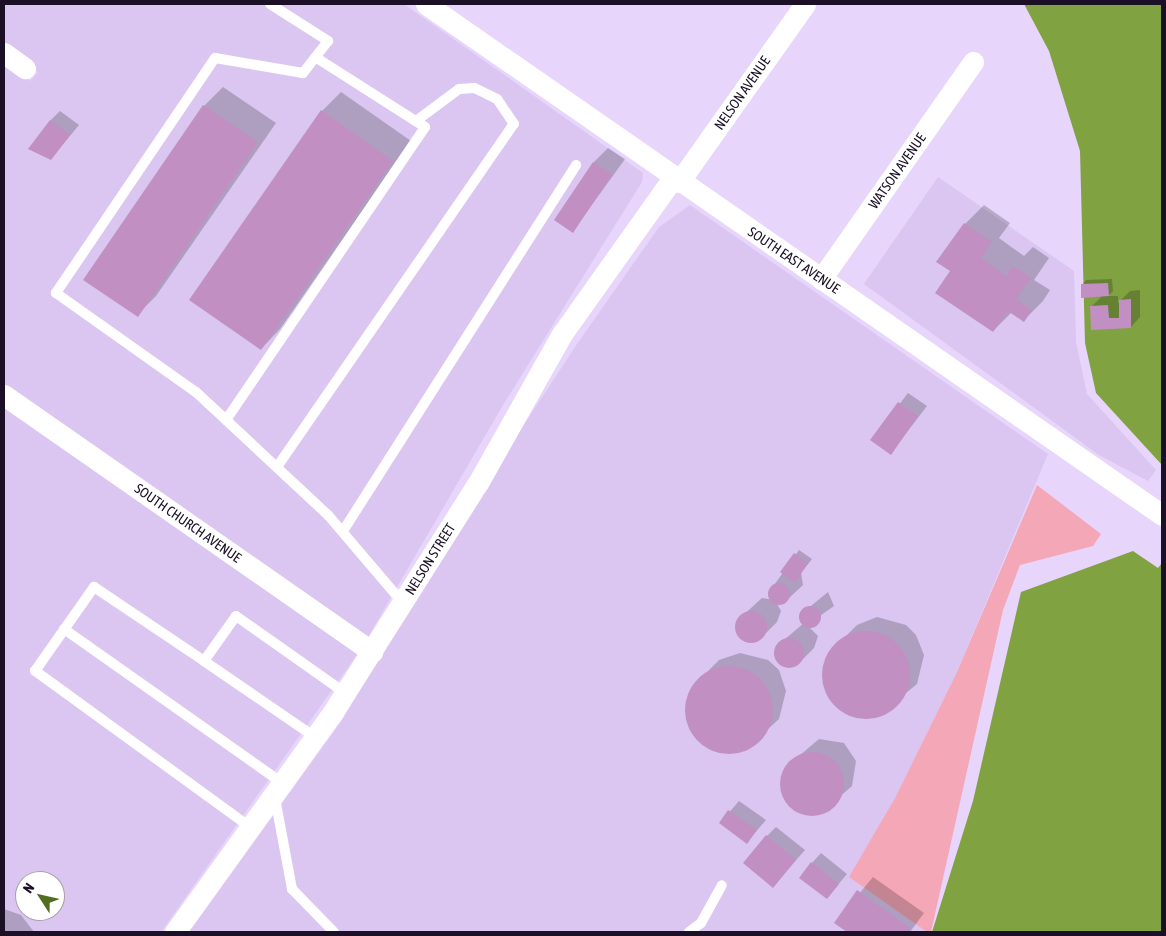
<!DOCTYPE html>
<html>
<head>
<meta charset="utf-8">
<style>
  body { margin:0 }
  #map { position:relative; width:1166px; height:936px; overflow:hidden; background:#e7d5fb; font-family:"Asap Condensed",sans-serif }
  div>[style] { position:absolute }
  .built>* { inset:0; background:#dac6f1 }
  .green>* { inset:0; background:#f4a7b7 }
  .water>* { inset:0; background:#80a241 }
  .shadow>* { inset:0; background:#0003 }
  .building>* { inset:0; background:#c18fc2 }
  .round { border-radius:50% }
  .lane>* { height:10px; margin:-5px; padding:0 5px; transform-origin:5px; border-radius:5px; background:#fff }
  .street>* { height:21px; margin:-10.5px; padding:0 10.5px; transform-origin:10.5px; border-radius:10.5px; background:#fff }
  span { translate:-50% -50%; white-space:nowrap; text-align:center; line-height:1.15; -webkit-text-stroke:4px #fff; paint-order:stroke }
  .street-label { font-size:14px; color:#1b1026 }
  .frame { position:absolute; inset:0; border:5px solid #1b1026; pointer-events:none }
  .north { position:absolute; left:15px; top:871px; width:50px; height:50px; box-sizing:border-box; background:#fff; border:1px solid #a49fa8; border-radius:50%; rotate:305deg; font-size:14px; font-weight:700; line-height:20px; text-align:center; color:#1b1026 }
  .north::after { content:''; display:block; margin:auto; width:18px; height:22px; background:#536d20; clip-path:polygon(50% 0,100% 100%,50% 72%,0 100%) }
</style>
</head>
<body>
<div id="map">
  <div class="built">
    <div style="clip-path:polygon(4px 4px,404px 4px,643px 173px,642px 182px,503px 405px,368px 637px,4px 388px,4px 62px,30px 81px,38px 72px,4px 46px)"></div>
    <div style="clip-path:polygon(938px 177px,1074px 271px,1076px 342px,1087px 394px,1156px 470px,1148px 481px,1099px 455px,864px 284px)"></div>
    <div style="clip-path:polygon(690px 205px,1048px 454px,957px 672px,895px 798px,850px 877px,927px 932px,189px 932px,343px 719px,449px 539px,577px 344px,659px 227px)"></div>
    <div style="clip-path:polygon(evenodd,4px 405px,358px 653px,161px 932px,4px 932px,4px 405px,25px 881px,55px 881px,55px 911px,25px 911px,25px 881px)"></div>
  </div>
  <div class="green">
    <div style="clip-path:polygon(1037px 485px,1101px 534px,1093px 546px,1020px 565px,1003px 610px,931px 932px,927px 932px,849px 877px,895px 798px,957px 672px)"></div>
  </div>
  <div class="water">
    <div style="clip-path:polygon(1024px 4px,1162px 4px,1162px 465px,1096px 393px,1085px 343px,1080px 151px,1049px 51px)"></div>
    <div style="clip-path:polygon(1133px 551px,1158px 568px,1162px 563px,1162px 932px,932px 932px,973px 801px,1021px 592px)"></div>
  </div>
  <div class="shadow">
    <div style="clip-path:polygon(223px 87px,276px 123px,156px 296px,137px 315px,85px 279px,204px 106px)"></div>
    <div style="clip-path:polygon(341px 92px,411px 141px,280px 329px,261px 349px,322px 111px)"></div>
    <div style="clip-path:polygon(60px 111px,79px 125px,51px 159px,50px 121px)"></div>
    <div style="clip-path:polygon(608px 148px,625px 159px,573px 231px,594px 162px)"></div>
    <div style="clip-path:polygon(984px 205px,1010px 223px,999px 238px,1024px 256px,1033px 247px,1049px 258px,1034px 280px,1050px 290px,1043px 301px,1024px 320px,1012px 312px,993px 331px,952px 271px,965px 224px)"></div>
    <div style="clip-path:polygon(1112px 279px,1113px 291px,1108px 296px,1118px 296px,1118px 303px,1130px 291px,1140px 290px,1140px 317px,1131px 327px,1092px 328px,1092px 306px,1102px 296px,1082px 285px,1086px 280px)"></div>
    <div style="clip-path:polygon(908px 393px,927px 406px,891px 453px,872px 440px)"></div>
    <div style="clip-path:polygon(799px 550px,812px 559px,801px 573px,803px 585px,788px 599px,776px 602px,781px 611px,777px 622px,762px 637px,743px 639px,737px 631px,739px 619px,762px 598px,774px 600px,772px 588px)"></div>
    <div style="clip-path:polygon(828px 592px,834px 606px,807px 625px,818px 636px,814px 648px,800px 662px,782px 664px,776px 657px,778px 645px,804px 623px,800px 615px)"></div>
    <div style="clip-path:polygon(877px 617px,906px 625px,916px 635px,924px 655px,917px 684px,878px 716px,863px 718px,842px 710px,825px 686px,824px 672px,831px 651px,857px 625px)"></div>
    <div style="clip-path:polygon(740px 653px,768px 660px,779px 670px,786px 691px,779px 719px,747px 748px,733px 752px,705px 745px,691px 729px,687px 714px,694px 686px,706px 673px,731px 666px,708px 671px,719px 660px)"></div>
    <div style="clip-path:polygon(819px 739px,844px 743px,856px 761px,852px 786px,820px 814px,794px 809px,781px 787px,786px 767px)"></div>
    <div style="clip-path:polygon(739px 801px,766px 820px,747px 842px,720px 823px)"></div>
    <div style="clip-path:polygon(776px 827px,805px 850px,773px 886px,767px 836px)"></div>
    <div style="clip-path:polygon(821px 853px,847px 874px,827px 898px,812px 863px)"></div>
    <div style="clip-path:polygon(873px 877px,924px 913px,910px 932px,849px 932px,835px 923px)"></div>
    <div style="clip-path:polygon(4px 909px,21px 915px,34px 932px,4px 932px)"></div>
  </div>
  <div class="building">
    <div style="clip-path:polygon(203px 105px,258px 142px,138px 317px,83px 280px)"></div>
    <div style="clip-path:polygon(321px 110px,393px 161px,261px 350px,189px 300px)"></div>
    <div style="clip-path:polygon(50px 120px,70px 135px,51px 160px,28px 149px)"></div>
    <div style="clip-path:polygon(593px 162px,612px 174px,573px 233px,554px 220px)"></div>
    <div style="clip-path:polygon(964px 223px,992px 242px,981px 258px,1006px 276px,1013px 266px,1031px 278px,1016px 299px,1032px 310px,1024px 322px,1008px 311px,993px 332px,935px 293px,950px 271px,936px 262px)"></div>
    <div style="clip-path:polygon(1108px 283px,1109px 296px,1081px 298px,1081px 284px)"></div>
    <div style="clip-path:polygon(1131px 299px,1131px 328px,1091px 330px,1090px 306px,1108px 305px,1109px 318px,1119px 318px,1119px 300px)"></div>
    <div style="clip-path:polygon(898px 402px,918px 416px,891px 455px,870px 440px)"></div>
    <div style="clip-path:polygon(794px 553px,808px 563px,795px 583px,780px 572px)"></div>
    <div class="round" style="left:768px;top:583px;width:22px;height:22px"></div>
    <div class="round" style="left:799px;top:606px;width:22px;height:22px"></div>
    <div class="round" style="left:735px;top:611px;width:32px;height:32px"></div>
    <div class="round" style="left:822px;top:631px;width:88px;height:88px"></div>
    <div class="round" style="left:774px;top:638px;width:30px;height:30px"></div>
    <div class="round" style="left:685px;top:666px;width:88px;height:88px"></div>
    <div class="round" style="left:780px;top:752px;width:64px;height:64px"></div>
    <div style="clip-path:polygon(728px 810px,757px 830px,747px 844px,719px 823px)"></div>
    <div style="clip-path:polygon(766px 835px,796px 860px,773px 888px,743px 863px)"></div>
    <div style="clip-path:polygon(811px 862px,839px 884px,827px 899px,799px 878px)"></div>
    <div style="clip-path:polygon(857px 890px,910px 928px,907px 932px,847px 932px,834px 923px)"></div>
  </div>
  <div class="lane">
    <div style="left:270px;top:4px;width:69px;rotate:32.5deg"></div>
    <div style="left:328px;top:41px;width:41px;rotate:128deg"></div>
    <div style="left:303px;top:73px;width:89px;rotate:-170.3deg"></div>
    <div style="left:215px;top:58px;width:284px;rotate:124.1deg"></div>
    <div style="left:56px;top:293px;width:171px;rotate:35.3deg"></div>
    <div style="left:196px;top:392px;width:180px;rotate:43deg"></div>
    <div style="left:328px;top:515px;width:116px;rotate:49.6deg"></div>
    <div style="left:226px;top:420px;width:354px;rotate:-55.8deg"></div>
    <div style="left:425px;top:127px;width:130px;rotate:-147.5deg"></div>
    <div style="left:277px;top:467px;width:417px;rotate:-55.4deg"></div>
    <div style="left:514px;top:124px;width:30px;rotate:-124deg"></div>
    <div style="left:497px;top:99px;width:25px;rotate:-154deg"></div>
    <div style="left:474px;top:88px;width:15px;rotate:176deg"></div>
    <div style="left:459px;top:89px;width:54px;rotate:143.3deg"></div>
    <div style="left:343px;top:531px;width:434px;rotate:-57.5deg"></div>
    <div style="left:64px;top:629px;width:267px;rotate:35.2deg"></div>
    <div style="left:204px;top:661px;width:135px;rotate:34.4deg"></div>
    <div style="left:275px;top:798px;width:93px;rotate:79.4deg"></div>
    <div style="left:292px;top:889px;width:60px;rotate:45.7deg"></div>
    <div style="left:250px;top:827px;width:266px;rotate:-144deg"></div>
    <div style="left:35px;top:671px;width:103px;rotate:-54.9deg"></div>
    <div style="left:94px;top:587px;width:133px;rotate:33.9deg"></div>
    <div style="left:204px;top:661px;width:55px;rotate:-54.6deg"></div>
    <div style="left:236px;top:616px;width:133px;rotate:35.2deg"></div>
    <div style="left:689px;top:932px;width:15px;rotate:-37deg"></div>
    <div style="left:701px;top:923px;width:43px;rotate:-61.1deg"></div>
  </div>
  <div class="street">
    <div style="left:426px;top:4px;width:896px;rotate:34.77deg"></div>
    <div style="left:4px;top:53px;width:26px;rotate:36deg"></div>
    <div style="left:679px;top:182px;width:218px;rotate:-54.7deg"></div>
    <div style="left:821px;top:279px;width:265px;rotate:-55deg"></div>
    <div style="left:4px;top:395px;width:449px;rotate:34.9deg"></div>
    <div style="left:175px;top:932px;width:271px;rotate:-54.3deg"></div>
    <div style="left:333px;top:712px;width:271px;rotate:-57.7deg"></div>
    <div style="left:478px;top:483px;width:171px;rotate:-60.6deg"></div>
    <div style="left:562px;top:334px;width:191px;rotate:-54.6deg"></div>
  </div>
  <div class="street-label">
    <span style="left:742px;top:93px;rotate:-55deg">NELSON AVENUE</span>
    <span style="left:897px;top:171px;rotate:-55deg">WATSON AVENUE</span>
    <span style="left:794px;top:260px;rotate:34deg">SOUTH EAST AVENUE</span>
    <span style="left:188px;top:523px;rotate:35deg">SOUTH CHURCH AVENUE</span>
    <span style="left:430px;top:559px;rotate:-58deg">NELSON STREET</span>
  </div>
  <div class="frame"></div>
  <div class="north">N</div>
</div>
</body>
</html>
